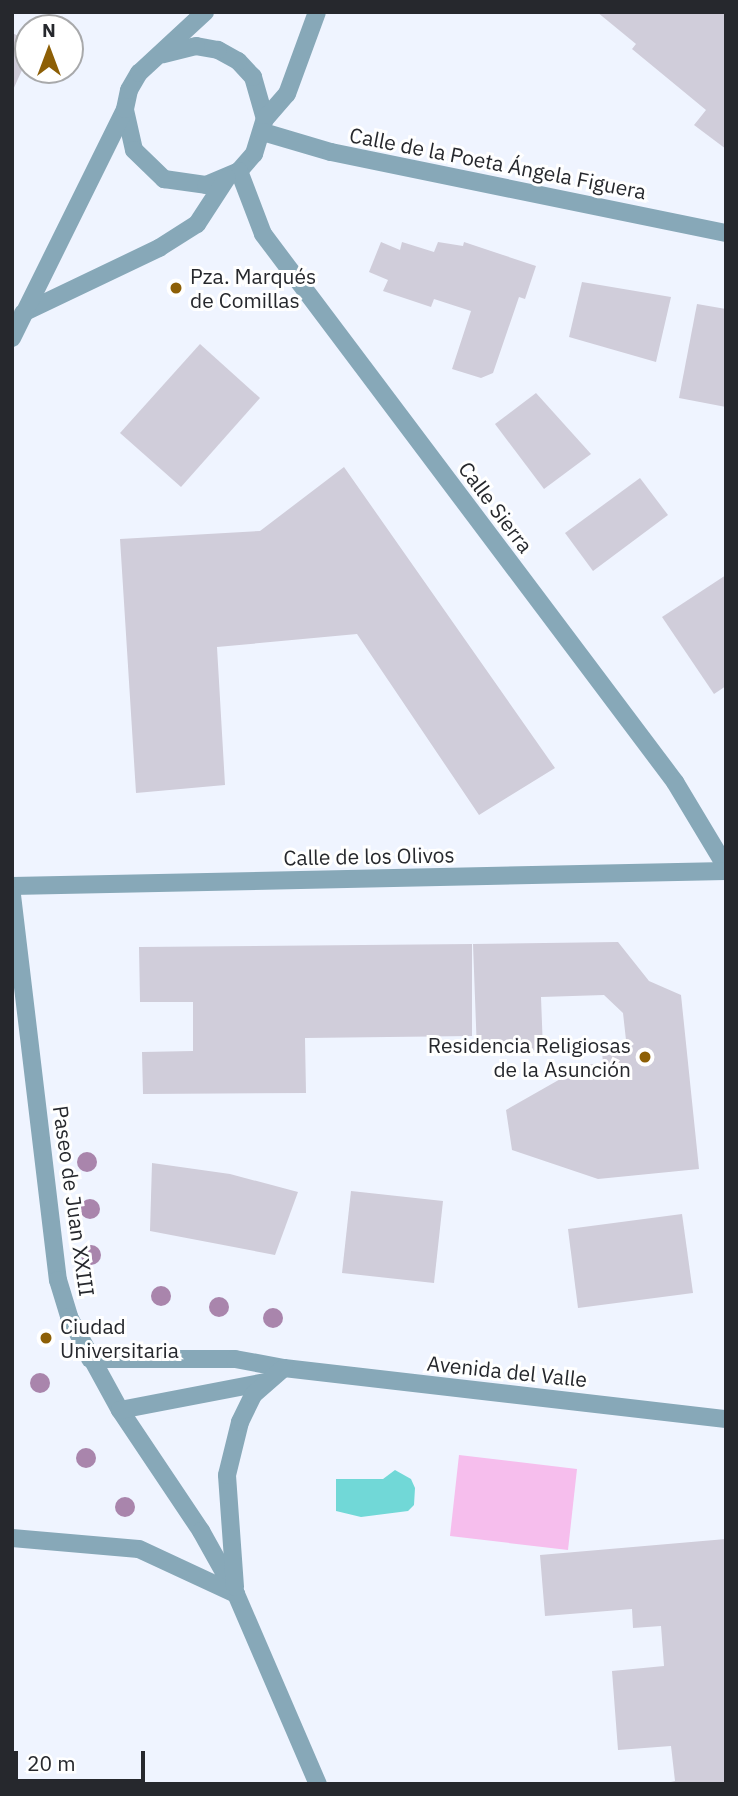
<!DOCTYPE html>
<html>
<head>
<meta charset="utf-8">
<style>
  body { margin:0 }
  #map { position:relative; width:738px; height:1796px; overflow:hidden; background:#eff4ff; font-family:"IBM Plex Sans",sans-serif }
  div>[style] { position:absolute }
  .green>* { inset:0; background:#f6beed }
  .water>* { inset:0; background:#71d8d7 }
  .building>* { inset:0; background:#d0cdda }
  .minor>* { height:18px; margin:-9px; padding:0 9px; transform-origin:9px; border-radius:9px; background:#87a8b8 }
  .trees>* { width:20px; height:20px; margin:-10px; border-radius:50%; background:#a985ac }
  .dots>* { width:19px; height:19px; translate:-50% -50%; box-sizing:border-box; border:4px solid #fff; border-radius:50% }
  span { translate:-50% -50%; white-space:nowrap; text-align:center; line-height:1.15; -webkit-text-stroke:6px #fff; paint-order:stroke }
  .street-label { font-size:21px; color:#26282d }
  .poi-label { font-size:21px; color:#26282d }
  .left { translate:0 -50%; text-align:left }
  .right { translate:-100% -50%; text-align:right }
  .frame { position:absolute; inset:0; border:14px solid #26282d; pointer-events:none }
  .north { position:absolute; left:14px; top:14px; width:70px; height:70px; box-sizing:border-box; background:#fff; border:2px solid #a8a9ab; border-radius:50%; rotate:0deg; font-size:19px; font-weight:700; line-height:28px; text-align:center; color:#26282d }
  .north::after { content:''; display:block; margin:auto; width:24px; height:32px; background:#8d5f06; clip-path:polygon(50% 0,100% 100%,50% 72%,0 100%) }
  .scale { position:absolute; left:14px; top:1751px; width:131px; height:32px; box-sizing:border-box; border:4px solid #26282d; border-top:0; padding-left:9px; font-size:21px; line-height:24px; white-space:nowrap; color:#26282d; -webkit-text-stroke:5px #fff; paint-order:stroke }
</style>
</head>
<body>
<div id="map">
  <div class="green">
    <div style="clip-path:polygon(459px 1455px,577px 1469px,568px 1550px,450px 1536px)"></div>
  </div>
  <div class="water">
    <div style="clip-path:polygon(395px 1470px,411px 1479px,415px 1488px,414px 1505px,408px 1511px,361px 1517px,336px 1511px,336px 1479px,383px 1479px)"></div>
  </div>
  <div class="building">
    <div style="clip-path:polygon(597px 12px,726px 12px,726px 149px,694px 125px,706px 110px,632px 49px,636px 44px)"></div>
    <div style="clip-path:polygon(12px 33px,28px 40px,28px 57px,12px 92px)"></div>
    <div style="clip-path:polygon(381px 242px,400px 250px,402px 242px,434px 252px,438px 242px,463px 246px,464px 242px,536px 266px,525px 299px,519px 297px,493px 373px,481px 378px,452px 369px,471px 311px,434px 299px,431px 307px,383px 291px,388px 280px,369px 272px)"></div>
    <div style="clip-path:polygon(582px 282px,671px 297px,656px 362px,569px 337px)"></div>
    <div style="clip-path:polygon(697px 304px,726px 309px,726px 407px,679px 398px)"></div>
    <div style="clip-path:polygon(200px 344px,260px 398px,181px 487px,120px 433px)"></div>
    <div style="clip-path:polygon(536px 393px,591px 454px,544px 489px,495px 424px)"></div>
    <div style="clip-path:polygon(344px 467px,555px 768px,479px 815px,357px 634px,217px 647px,225px 785px,136px 793px,120px 539px,260px 531px)"></div>
    <div style="clip-path:polygon(640px 478px,668px 515px,593px 571px,565px 533px)"></div>
    <div style="clip-path:polygon(726px 575px,726px 686px,714px 694px,662px 617px)"></div>
    <div style="clip-path:polygon(618px 942px,649px 981px,681px 995px,699px 1169px,598px 1179px,512px 1150px,506px 1110px,585px 1065px,603px 1063px,602px 1052px,627px 1049px,623px 1013px,604px 995px,541px 997px,543px 1050px,477px 1052px,473px 944px)"></div>
    <div style="clip-path:polygon(472px 944px,472px 1036px,305px 1038px,306px 1093px,143px 1094px,142px 1052px,193px 1051px,193px 1002px,140px 1002px,139px 947px)"></div>
    <div style="clip-path:polygon(152px 1163px,230px 1174px,298px 1192px,275px 1255px,150px 1231px)"></div>
    <div style="clip-path:polygon(351px 1191px,443px 1201px,434px 1283px,342px 1273px)"></div>
    <div style="clip-path:polygon(682px 1214px,693px 1293px,578px 1308px,568px 1229px)"></div>
    <div style="clip-path:polygon(726px 1539px,726px 1784px,662px 1784px,675px 1781px,671px 1746px,618px 1750px,612px 1671px,664px 1666px,661px 1626px,633px 1628px,632px 1609px,545px 1616px,540px 1555px)"></div>
  </div>
  <div class="minor">
    <div style="left:125px;top:110px;width:41px;rotate:77.3deg"></div>
    <div style="left:134px;top:150px;width:42px;rotate:44deg"></div>
    <div style="left:164px;top:179px;width:42px;rotate:8.1deg"></div>
    <div style="left:206px;top:185px;width:36px;rotate:-23deg"></div>
    <div style="left:239px;top:171px;width:23px;rotate:-49deg"></div>
    <div style="left:254px;top:154px;width:37px;rotate:-73deg"></div>
    <div style="left:265px;top:119px;width:44px;rotate:-105.9deg"></div>
    <div style="left:253px;top:77px;width:22px;rotate:-133deg"></div>
    <div style="left:238px;top:61px;width:23px;rotate:-151deg"></div>
    <div style="left:218px;top:50px;width:22px;rotate:-170deg"></div>
    <div style="left:196px;top:46px;width:34px;rotate:166deg"></div>
    <div style="left:265px;top:119px;width:33px;rotate:-49deg"></div>
    <div style="left:287px;top:94px;width:87px;rotate:-69.9deg"></div>
    <div style="left:263px;top:132px;width:71px;rotate:16.4deg"></div>
    <div style="left:331px;top:152px;width:403px;rotate:11.6deg"></div>
    <div style="left:239px;top:171px;width:67px;rotate:69.1deg"></div>
    <div style="left:263px;top:234px;width:686px;rotate:53.06deg"></div>
    <div style="left:675px;top:782px;width:99px;rotate:59deg"></div>
    <div style="left:23px;top:313px;width:151px;rotate:-25.5deg"></div>
    <div style="left:159px;top:248px;width:45px;rotate:-32.3deg"></div>
    <div style="left:197px;top:224px;width:55px;rotate:-56.9deg"></div>
    <div style="left:12px;top:338px;width:255px;rotate:-63.7deg"></div>
    <div style="left:125px;top:109px;width:19px;rotate:-78deg"></div>
    <div style="left:129px;top:90px;width:20px;rotate:-60deg"></div>
    <div style="left:139px;top:73px;width:90px;rotate:-42.7deg"></div>
    <div style="left:12px;top:886px;width:714px;rotate:-1.2deg"></div>
    <div style="left:12px;top:895px;width:388px;rotate:83.2deg"></div>
    <div style="left:58px;top:1280px;width:39px;rotate:73deg"></div>
    <div style="left:69px;top:1317px;width:106px;rotate:61.3deg"></div>
    <div style="left:120px;top:1410px;width:146px;rotate:56.2deg"></div>
    <div style="left:201px;top:1531px;width:72px;rotate:60.9deg"></div>
    <div style="left:236px;top:1594px;width:207px;rotate:66.7deg"></div>
    <div style="left:90px;top:1359px;width:145px"></div>
    <div style="left:235px;top:1359px;width:50px;rotate:10.4deg"></div>
    <div style="left:284px;top:1368px;width:445px;rotate:6.6deg"></div>
    <div style="left:120px;top:1410px;width:148px;rotate:-10.9deg"></div>
    <div style="left:12px;top:1538px;width:127px;rotate:5deg"></div>
    <div style="left:139px;top:1549px;width:107px;rotate:24.9deg"></div>
    <div style="left:235px;top:1587px;width:112px;rotate:-94.1deg"></div>
    <div style="left:227px;top:1475px;width:55px;rotate:-76.2deg"></div>
    <div style="left:240px;top:1422px;width:30px;rotate:-64deg"></div>
    <div style="left:253px;top:1395px;width:41px;rotate:-41.1deg"></div>
  </div>
  <div class="trees">
    <div style="left:87px;top:1162px"></div>
    <div style="left:90px;top:1209px"></div>
    <div style="left:91px;top:1255px"></div>
    <div style="left:161px;top:1296px"></div>
    <div style="left:219px;top:1307px"></div>
    <div style="left:273px;top:1318px"></div>
    <div style="left:40px;top:1383px"></div>
    <div style="left:86px;top:1458px"></div>
    <div style="left:125px;top:1507px"></div>
  </div>
  <div class="dots">
    <div style="left:176px;top:288px;background:#8d5f06"></div>
    <div style="left:645px;top:1057px;background:#8d5f06"></div>
    <div style="left:46px;top:1338px;background:#8d5f06"></div>
  </div>
  <div class="street-label">
    <span style="left:498px;top:163px;rotate:11deg">Calle de la Poeta Ángela Figuera</span>
    <span style="left:496px;top:507px;rotate:53deg">Calle Sierra</span>
    <span style="left:369px;top:856px;rotate:-1deg">Calle de los Olivos</span>
    <span style="left:74px;top:1201px;rotate:82deg">Paseo de Juan XXIII</span>
    <span style="left:507px;top:1371px;rotate:6deg">Avenida del Valle</span>
  </div>
  <div class="poi-label">
    <span class="left" style="left:190px;top:288px">Pza. Marqués<br>de Comillas</span>
    <span class="right" style="left:631px;top:1057px">Residencia Religiosas<br>de la Asunción</span>
    <span class="left" style="left:60px;top:1338px">Ciudad<br>Universitaria</span>
  </div>
  <div class="frame"></div>
  <div class="north">N</div>
  <div class="scale">20 m</div>
</div>
</body>
</html>
